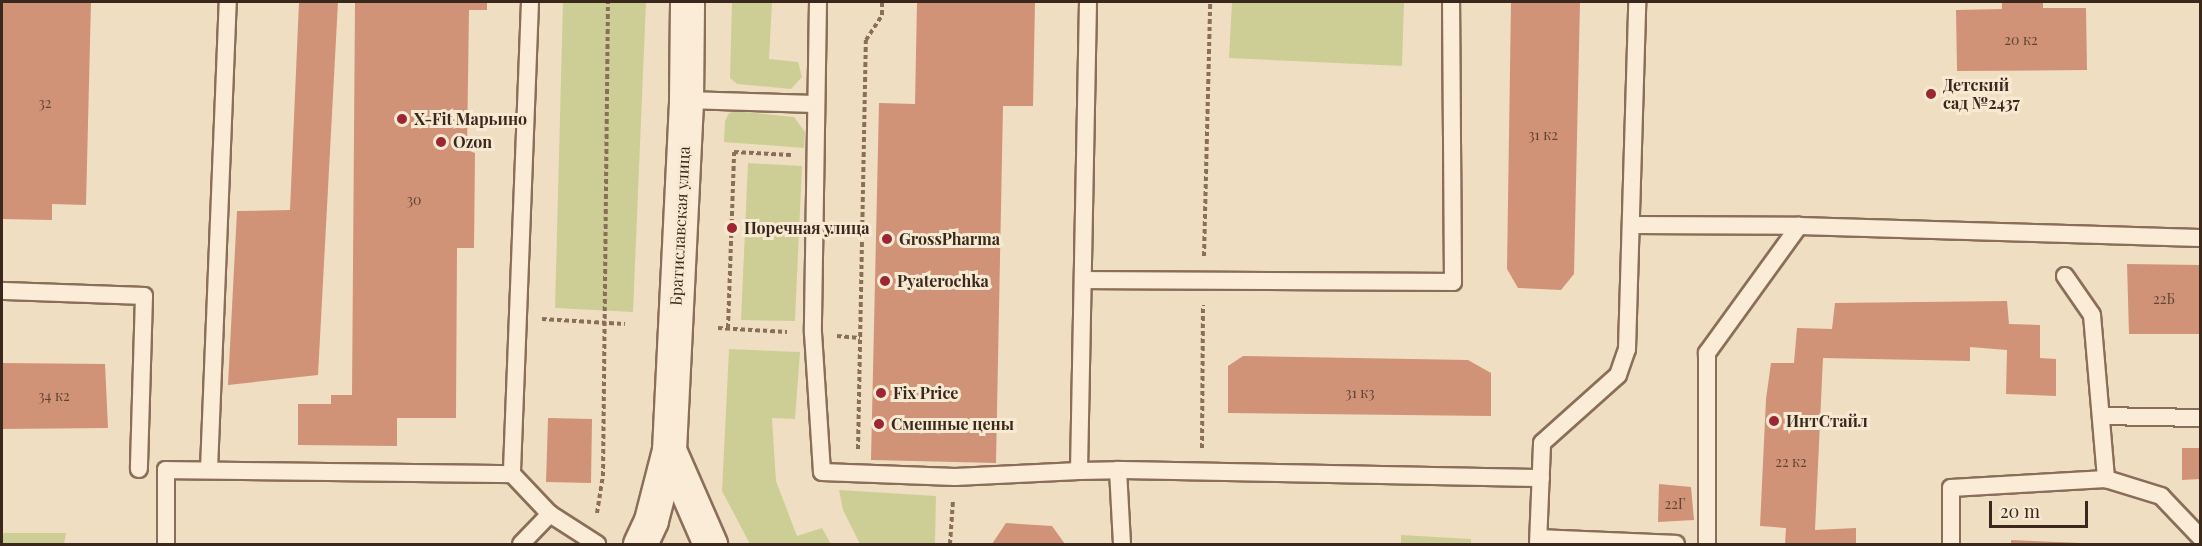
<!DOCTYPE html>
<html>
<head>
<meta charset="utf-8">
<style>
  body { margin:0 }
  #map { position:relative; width:2202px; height:546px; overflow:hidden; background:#f0dec2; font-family:"Playfair Display",serif }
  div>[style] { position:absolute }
  .green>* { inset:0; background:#cdce96 }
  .building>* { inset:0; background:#d09377 }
  .path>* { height:4px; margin-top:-2px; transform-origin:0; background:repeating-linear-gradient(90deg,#8b6e59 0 4.5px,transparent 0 7.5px) }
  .roads { filter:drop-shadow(2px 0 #8b6e59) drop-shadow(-2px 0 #8b6e59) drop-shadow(0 2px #8b6e59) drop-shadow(0 -2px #8b6e59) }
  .lane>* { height:16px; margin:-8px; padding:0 8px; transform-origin:8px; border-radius:8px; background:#faecd6 }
  .secondary>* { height:33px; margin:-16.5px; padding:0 16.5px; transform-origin:16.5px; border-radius:16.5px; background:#faecd6 }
  .dots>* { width:16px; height:16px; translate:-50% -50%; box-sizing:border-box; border:3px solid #f7e9d2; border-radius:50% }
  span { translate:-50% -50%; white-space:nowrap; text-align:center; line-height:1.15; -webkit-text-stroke:6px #f7e9d2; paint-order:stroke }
  .number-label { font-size:14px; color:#604334 }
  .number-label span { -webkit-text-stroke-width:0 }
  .poi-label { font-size:16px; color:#3a281d; font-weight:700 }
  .left { translate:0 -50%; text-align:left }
  .street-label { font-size:16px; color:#3a281d }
  .frame { position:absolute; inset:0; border:3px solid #3a281d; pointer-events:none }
  .scale { position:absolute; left:1989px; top:501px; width:99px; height:27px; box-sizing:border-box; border:3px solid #3a281d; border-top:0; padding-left:8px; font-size:18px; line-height:21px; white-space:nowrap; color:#3a281d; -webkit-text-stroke:4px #f7e9d2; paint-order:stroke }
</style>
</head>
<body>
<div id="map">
  <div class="green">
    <div style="clip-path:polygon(563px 2px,646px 2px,633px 312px,555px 308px)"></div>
    <div style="clip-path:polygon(732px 2px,772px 2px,769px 59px,798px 62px,802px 77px,791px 89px,737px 84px,730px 78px)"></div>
    <div style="clip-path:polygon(1232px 2px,1404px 2px,1402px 66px,1229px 58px)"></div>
    <div style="clip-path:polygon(736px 111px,794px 117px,805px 132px,804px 148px,724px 142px,725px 121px,729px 113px)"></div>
    <div style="clip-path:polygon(748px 163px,802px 166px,795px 321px,741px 320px)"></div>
    <div style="clip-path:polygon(729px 349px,800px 352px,795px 419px,772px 418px,776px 481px,797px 536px,822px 528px,831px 544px,750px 544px,722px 491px)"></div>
    <div style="clip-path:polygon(839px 490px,936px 496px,935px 544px,860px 544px,843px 510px)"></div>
    <div style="clip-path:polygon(2px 533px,66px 533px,64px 544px,2px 544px)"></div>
    <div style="clip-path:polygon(1401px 535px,1471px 539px,1471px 544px,1401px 544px)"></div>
  </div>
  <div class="building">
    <div style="clip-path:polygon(2px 2px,91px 2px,86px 205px,52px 204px,52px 220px,2px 219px)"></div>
    <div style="clip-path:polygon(299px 2px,338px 2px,318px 375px,228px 385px,237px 211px,290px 210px)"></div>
    <div style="clip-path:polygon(355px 2px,487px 2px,487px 10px,469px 10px,467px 150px,475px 153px,474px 248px,457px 248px,456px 418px,397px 418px,397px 446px,298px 445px,298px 404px,331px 404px,331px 395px,352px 395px)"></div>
    <div style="clip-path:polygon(917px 2px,1035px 2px,1033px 106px,1003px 106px,996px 463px,871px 460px,879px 103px,915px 104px)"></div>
    <div style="clip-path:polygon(1511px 2px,1580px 2px,1574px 274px,1561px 290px,1518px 288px,1507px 269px)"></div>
    <div style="clip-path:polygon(2002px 2px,2043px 2px,2043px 8px,2086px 8px,2087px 70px,1957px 71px,1956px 10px,2002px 9px)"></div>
    <div style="clip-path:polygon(2127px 264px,2200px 265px,2200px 334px,2129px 334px)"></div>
    <div style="clip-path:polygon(2007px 301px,2009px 324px,2040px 325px,2040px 358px,2056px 359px,2056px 396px,2006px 394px,2007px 350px,1970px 347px,1970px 361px,1823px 358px,1815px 530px,1856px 528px,1856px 544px,1785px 544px,1786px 528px,1760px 526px,1766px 399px,1771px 363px,1794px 363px,1797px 328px,1832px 329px,1835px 303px)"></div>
    <div style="clip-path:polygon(1243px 356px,1468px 360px,1491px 373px,1491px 416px,1228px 413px,1228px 366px)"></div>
    <div style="clip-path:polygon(2px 363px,105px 364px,108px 428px,2px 429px)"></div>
    <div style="clip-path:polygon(548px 418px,592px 419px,591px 483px,546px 482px)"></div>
    <div style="clip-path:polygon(2182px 448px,2200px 448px,2200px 479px,2182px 480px)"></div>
    <div style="clip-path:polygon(1659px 484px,1691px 487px,1694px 520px,1658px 522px)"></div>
    <div style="clip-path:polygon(1006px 523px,1052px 526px,1065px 544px,992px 544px)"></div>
    <div style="clip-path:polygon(2011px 540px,2082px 543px,2082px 544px,2011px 544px)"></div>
  </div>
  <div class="path">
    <div style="left:1204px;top:256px;width:254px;rotate:-88.6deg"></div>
    <div style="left:542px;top:319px;width:83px;rotate:3.4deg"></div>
    <div style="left:718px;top:328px;width:69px;rotate:3.3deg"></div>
    <div style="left:728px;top:328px;width:176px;rotate:-88deg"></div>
    <div style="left:734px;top:152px;width:57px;rotate:3deg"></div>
    <div style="left:837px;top:336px;width:23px;rotate:5deg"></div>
    <div style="left:1202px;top:448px;width:143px;rotate:-89.6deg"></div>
    <div style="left:858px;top:449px;width:409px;rotate:-88.9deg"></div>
    <div style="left:866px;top:40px;width:30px;rotate:-57deg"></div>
    <div style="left:882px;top:15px;width:13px;rotate:-90deg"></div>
    <div style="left:597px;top:513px;width:37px;rotate:-81deg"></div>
    <div style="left:603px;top:476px;width:474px;rotate:-89.4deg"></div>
    <div style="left:950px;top:544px;width:44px;rotate:-86.1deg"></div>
  </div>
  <div class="roads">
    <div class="lane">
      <div style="left:530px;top:2px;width:472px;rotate:92.2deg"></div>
      <div style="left:512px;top:474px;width:55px;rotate:46.5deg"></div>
      <div style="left:550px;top:514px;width:56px;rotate:32.6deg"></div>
      <div style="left:818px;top:2px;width:331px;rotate:90.9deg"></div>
      <div style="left:813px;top:333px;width:139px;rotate:86.3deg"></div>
      <div style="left:822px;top:472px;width:133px;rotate:2.2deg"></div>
      <div style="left:955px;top:477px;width:124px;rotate:-2.8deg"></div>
      <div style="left:1088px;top:2px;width:469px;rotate:91.1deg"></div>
      <div style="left:1079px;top:471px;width:39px;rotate:-1deg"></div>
      <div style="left:1118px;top:470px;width:74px;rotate:86.9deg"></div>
      <div style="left:686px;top:100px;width:129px;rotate:1.8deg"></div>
      <div style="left:1632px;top:225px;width:167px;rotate:0.3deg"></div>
      <div style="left:1799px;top:226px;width:401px;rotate:1.7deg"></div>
      <div style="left:2065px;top:276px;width:47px;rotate:55.3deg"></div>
      <div style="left:2092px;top:315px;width:165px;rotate:85.1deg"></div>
      <div style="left:1083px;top:280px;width:370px;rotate:0.3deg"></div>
      <div style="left:1453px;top:282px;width:280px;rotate:-90.4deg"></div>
      <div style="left:2px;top:291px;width:142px;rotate:2deg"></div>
      <div style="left:144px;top:296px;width:173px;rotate:91.7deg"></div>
      <div style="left:2103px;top:416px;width:97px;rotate:1.2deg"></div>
      <div style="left:209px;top:469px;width:467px;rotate:-87.7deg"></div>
      <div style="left:1118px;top:470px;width:423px;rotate:1.1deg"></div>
      <div style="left:1539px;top:538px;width:137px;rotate:2.5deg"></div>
      <div style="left:166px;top:544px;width:74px;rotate:-90deg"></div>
      <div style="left:166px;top:470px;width:346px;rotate:0.7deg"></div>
      <div style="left:521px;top:544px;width:42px;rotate:-46deg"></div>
      <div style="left:1538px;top:544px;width:101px;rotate:-87.7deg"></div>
      <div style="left:1542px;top:443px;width:102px;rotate:-41.8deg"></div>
      <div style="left:1618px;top:375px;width:28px;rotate:-71deg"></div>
      <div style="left:1627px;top:349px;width:347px;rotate:-88.3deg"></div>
      <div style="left:1707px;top:544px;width:191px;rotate:-90deg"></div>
      <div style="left:1707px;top:353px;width:157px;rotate:-54.1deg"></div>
      <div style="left:1951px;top:544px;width:56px;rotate:-90deg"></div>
      <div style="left:1951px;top:488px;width:155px;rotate:-3.3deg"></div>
      <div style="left:2106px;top:479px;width:58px;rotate:17.2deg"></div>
      <div style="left:2161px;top:496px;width:57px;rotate:46.4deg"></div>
    </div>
    <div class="secondary">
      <div style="left:669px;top:450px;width:103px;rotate:66.4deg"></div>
      <div style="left:640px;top:544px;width:26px;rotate:-65deg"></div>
      <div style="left:651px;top:520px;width:72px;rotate:-75.6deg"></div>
      <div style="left:669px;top:450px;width:350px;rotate:-87.2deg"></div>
      <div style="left:686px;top:100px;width:98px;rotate:-89.4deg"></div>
    </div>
  </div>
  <div class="dots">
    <div style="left:1931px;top:94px;background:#9c2632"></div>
    <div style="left:402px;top:119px;background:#9c2632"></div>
    <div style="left:441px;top:142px;background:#9c2632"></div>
    <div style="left:732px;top:228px;background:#9c2632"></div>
    <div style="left:887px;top:239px;background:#9c2632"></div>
    <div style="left:885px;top:281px;background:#9c2632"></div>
    <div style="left:881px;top:393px;background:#9c2632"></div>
    <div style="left:1774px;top:421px;background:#9c2632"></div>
    <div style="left:879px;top:424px;background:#9c2632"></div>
  </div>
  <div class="number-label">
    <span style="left:2021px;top:40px">20 к2</span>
    <span style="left:45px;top:103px">32</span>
    <span style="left:1543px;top:135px">31 к2</span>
    <span style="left:414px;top:200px">30</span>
    <span style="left:2164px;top:299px">22Б</span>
    <span style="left:1360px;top:393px">31 к3</span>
    <span style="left:54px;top:396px">34 к2</span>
    <span style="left:1791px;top:462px">22 к2</span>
    <span style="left:1675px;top:504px">22Г</span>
  </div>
  <div class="poi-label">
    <span class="left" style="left:1943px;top:94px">Детский<br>сад №2437</span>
    <span class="left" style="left:414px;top:119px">X-Fit Марьино</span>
    <span class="left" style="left:453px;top:142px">Ozon</span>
    <span class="left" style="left:744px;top:228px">Поречная улица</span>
    <span class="left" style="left:899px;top:239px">GrossPharma</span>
    <span class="left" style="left:897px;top:281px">Pyaterochka</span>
    <span class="left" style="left:893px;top:393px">Fix Price</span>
    <span class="left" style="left:1786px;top:421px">ИнтСтайл</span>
    <span class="left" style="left:891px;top:424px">Смешные цены</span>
  </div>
  <div class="street-label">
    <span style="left:680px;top:226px;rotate:-87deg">Братиславская улица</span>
  </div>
  <div class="frame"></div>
  <div class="scale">20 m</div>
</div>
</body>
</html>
